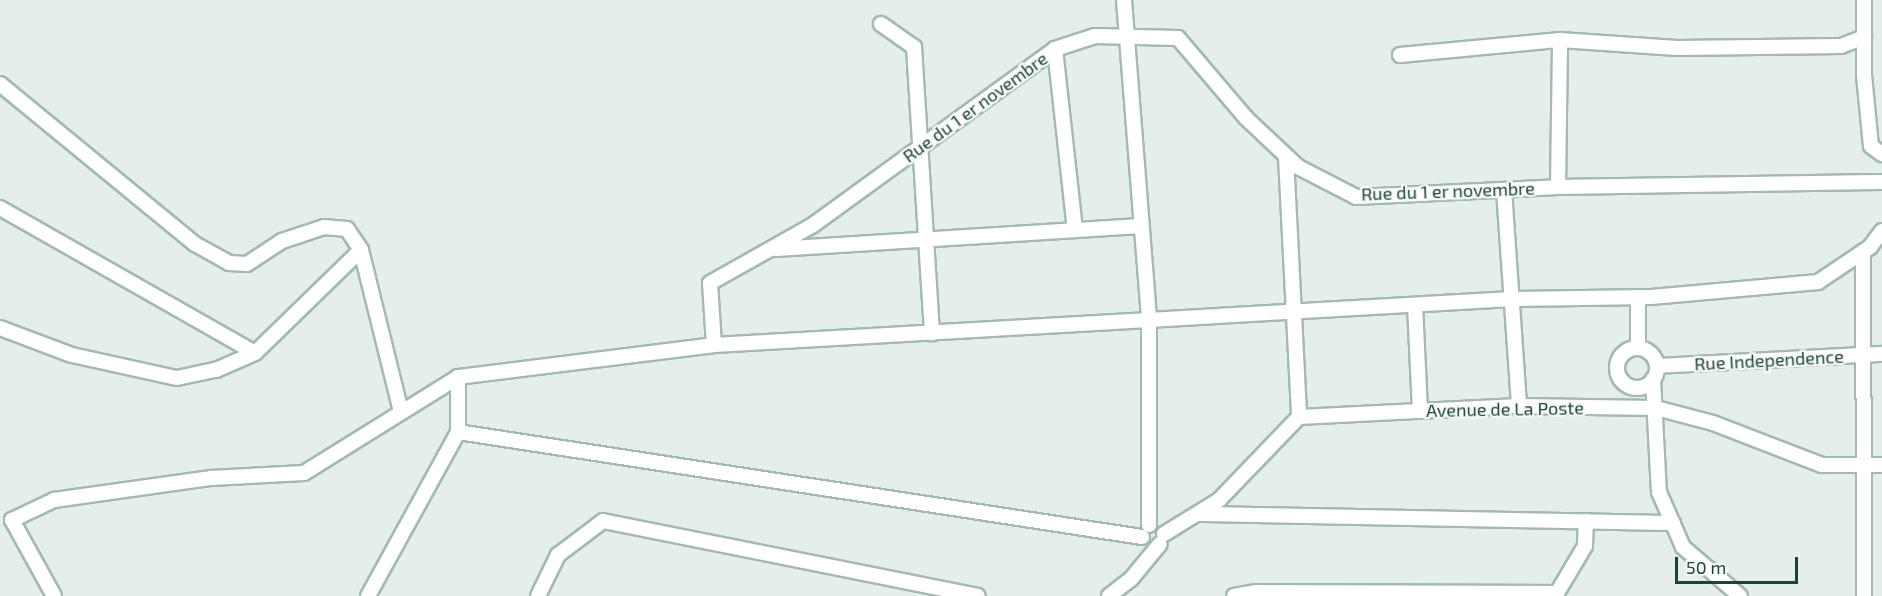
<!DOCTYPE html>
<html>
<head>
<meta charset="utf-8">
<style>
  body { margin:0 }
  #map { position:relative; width:1882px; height:596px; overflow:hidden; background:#e4efea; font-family:"Exo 2",sans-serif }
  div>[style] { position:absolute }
  .roads { filter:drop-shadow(2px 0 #a6b8b2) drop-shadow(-2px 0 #a6b8b2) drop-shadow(0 2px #a6b8b2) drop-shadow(0 -2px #a6b8b2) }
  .minor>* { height:14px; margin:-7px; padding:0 7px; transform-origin:7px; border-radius:7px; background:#fff }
  .minor>.ring { margin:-7px; padding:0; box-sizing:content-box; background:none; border:14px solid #fff; border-radius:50% }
  span { translate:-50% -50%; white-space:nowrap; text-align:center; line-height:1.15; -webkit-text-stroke:4.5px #f5faf8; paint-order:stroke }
  .street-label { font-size:18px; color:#21423b }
  .scale { position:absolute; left:1675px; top:557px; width:123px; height:27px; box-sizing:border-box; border:3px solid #21423b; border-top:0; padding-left:8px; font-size:18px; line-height:21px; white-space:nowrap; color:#21423b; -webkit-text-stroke:4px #f5faf8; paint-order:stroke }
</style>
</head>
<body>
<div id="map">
  <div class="roads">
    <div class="minor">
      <div style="left:1124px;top:0;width:321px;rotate:85.5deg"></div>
      <div style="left:1149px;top:320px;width:205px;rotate:90deg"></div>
      <div style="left:1864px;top:0;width:75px;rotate:90deg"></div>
      <div style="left:1864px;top:75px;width:71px;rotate:84.4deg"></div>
      <div style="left:1871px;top:146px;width:14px;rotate:36deg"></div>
      <div style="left:881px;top:24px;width:40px;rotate:34.9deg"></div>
      <div style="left:914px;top:47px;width:287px;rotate:86.4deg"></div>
      <div style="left:1055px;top:49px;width:182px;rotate:83.7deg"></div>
      <div style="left:1400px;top:55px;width:161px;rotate:-5.4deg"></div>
      <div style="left:1560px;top:40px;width:117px;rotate:3.9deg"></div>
      <div style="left:1677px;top:48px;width:164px;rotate:-0.7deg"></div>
      <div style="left:1841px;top:46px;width:25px;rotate:-21deg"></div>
      <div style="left:0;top:84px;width:252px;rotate:39.4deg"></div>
      <div style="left:195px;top:244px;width:39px;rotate:29deg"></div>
      <div style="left:229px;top:263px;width:18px;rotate:3deg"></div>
      <div style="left:247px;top:264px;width:42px;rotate:-33.3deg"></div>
      <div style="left:282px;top:241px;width:44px;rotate:-18.4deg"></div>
      <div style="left:324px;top:227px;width:23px;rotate:5deg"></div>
      <div style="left:347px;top:229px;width:25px;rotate:56deg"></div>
      <div style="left:361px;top:250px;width:167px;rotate:76.1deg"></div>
      <div style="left:1286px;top:157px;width:260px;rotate:87.1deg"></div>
      <div style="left:1558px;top:187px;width:147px;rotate:-89.2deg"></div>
      <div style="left:1504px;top:190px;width:217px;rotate:86deg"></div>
      <div style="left:0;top:208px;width:293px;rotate:29.6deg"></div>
      <div style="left:775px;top:249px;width:367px;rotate:-3.6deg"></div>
      <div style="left:1863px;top:252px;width:344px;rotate:89.8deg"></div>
      <div style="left:1415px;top:305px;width:106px;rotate:87.3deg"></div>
      <div style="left:0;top:328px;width:77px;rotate:20.6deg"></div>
      <div style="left:72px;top:355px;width:107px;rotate:12.4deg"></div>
      <div style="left:177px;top:378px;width:40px;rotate:-12deg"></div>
      <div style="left:216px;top:370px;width:43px;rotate:-23.6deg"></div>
      <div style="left:255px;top:353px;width:148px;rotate:-44.2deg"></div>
      <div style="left:714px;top:345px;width:62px;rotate:-93.7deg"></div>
      <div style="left:710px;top:283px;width:118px;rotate:-29.4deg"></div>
      <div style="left:813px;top:225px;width:299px;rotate:-36deg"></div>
      <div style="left:1055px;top:49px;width:42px;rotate:-18deg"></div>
      <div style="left:1095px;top:36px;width:83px;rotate:1.4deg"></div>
      <div style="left:1178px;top:38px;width:105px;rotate:49.6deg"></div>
      <div style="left:1246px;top:118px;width:71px;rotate:43.3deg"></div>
      <div style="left:1298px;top:167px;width:65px;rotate:27.3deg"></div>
      <div style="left:1356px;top:197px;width:202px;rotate:-2.8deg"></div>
      <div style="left:1558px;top:187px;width:324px;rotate:-0.9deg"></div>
      <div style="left:1638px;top:348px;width:51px;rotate:-90deg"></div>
      <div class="ring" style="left:1617px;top:348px;width:26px;height:26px"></div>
      <div style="left:1657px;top:366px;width:225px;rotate:-3.1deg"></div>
      <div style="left:1653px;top:379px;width:113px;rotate:87deg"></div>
      <div style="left:1659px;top:492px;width:60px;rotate:66.4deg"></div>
      <div style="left:1683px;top:547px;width:75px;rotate:40.7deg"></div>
      <div style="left:458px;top:432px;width:692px;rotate:8.73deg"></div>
      <div style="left:1199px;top:514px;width:474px;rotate:1.1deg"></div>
      <div style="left:1164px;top:534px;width:65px;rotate:-31.7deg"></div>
      <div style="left:1219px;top:500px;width:115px;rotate:-46.1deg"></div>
      <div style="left:1299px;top:417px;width:220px;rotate:-2.9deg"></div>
      <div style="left:1519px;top:406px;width:137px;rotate:0.8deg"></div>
      <div style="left:1656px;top:408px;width:59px;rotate:14.7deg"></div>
      <div style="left:1713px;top:423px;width:117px;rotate:21.1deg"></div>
      <div style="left:1822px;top:465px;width:60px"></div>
      <div style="left:54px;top:596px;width:87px;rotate:-118.9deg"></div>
      <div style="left:12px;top:520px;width:47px;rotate:-25.5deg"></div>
      <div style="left:54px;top:500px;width:159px;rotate:-8deg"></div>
      <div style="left:211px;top:478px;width:93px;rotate:-3.1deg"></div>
      <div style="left:304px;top:473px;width:181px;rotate:-31.9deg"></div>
      <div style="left:368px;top:596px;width:187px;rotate:-61.2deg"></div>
      <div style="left:458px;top:432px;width:55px;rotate:-90deg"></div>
      <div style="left:458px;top:377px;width:258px;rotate:-7.1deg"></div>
      <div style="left:714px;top:345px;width:799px;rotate:-3.3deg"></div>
      <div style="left:1512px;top:299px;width:139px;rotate:-0.8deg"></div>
      <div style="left:1651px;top:297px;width:168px;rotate:-5.1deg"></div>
      <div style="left:1818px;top:282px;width:63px;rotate:-33.9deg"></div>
      <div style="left:1870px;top:247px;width:20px;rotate:-53deg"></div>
      <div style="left:538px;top:596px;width:46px;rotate:-64deg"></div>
      <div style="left:558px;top:555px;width:56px;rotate:-37.1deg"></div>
      <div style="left:603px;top:521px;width:382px;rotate:11.3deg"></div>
      <div style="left:1109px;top:596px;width:28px;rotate:-38deg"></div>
      <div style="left:1131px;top:579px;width:45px;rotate:-50.4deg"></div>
      <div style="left:1234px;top:596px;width:23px;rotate:-10deg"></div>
      <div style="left:1257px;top:592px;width:300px;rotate:0.2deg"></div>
      <div style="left:1557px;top:593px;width:55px;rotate:-59.2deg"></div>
      <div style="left:1585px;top:546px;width:25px;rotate:-88deg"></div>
    </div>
  </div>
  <div class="street-label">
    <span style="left:975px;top:107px;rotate:-36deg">Rue du 1 er novembre</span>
    <span style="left:1448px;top:191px;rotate:-2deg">Rue du 1 er novembre</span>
    <span style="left:1769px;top:360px;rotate:-3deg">Rue Independence</span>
    <span style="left:1505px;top:409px;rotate:-1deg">Avenue de La Poste</span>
  </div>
  <div class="scale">50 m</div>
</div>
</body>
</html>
